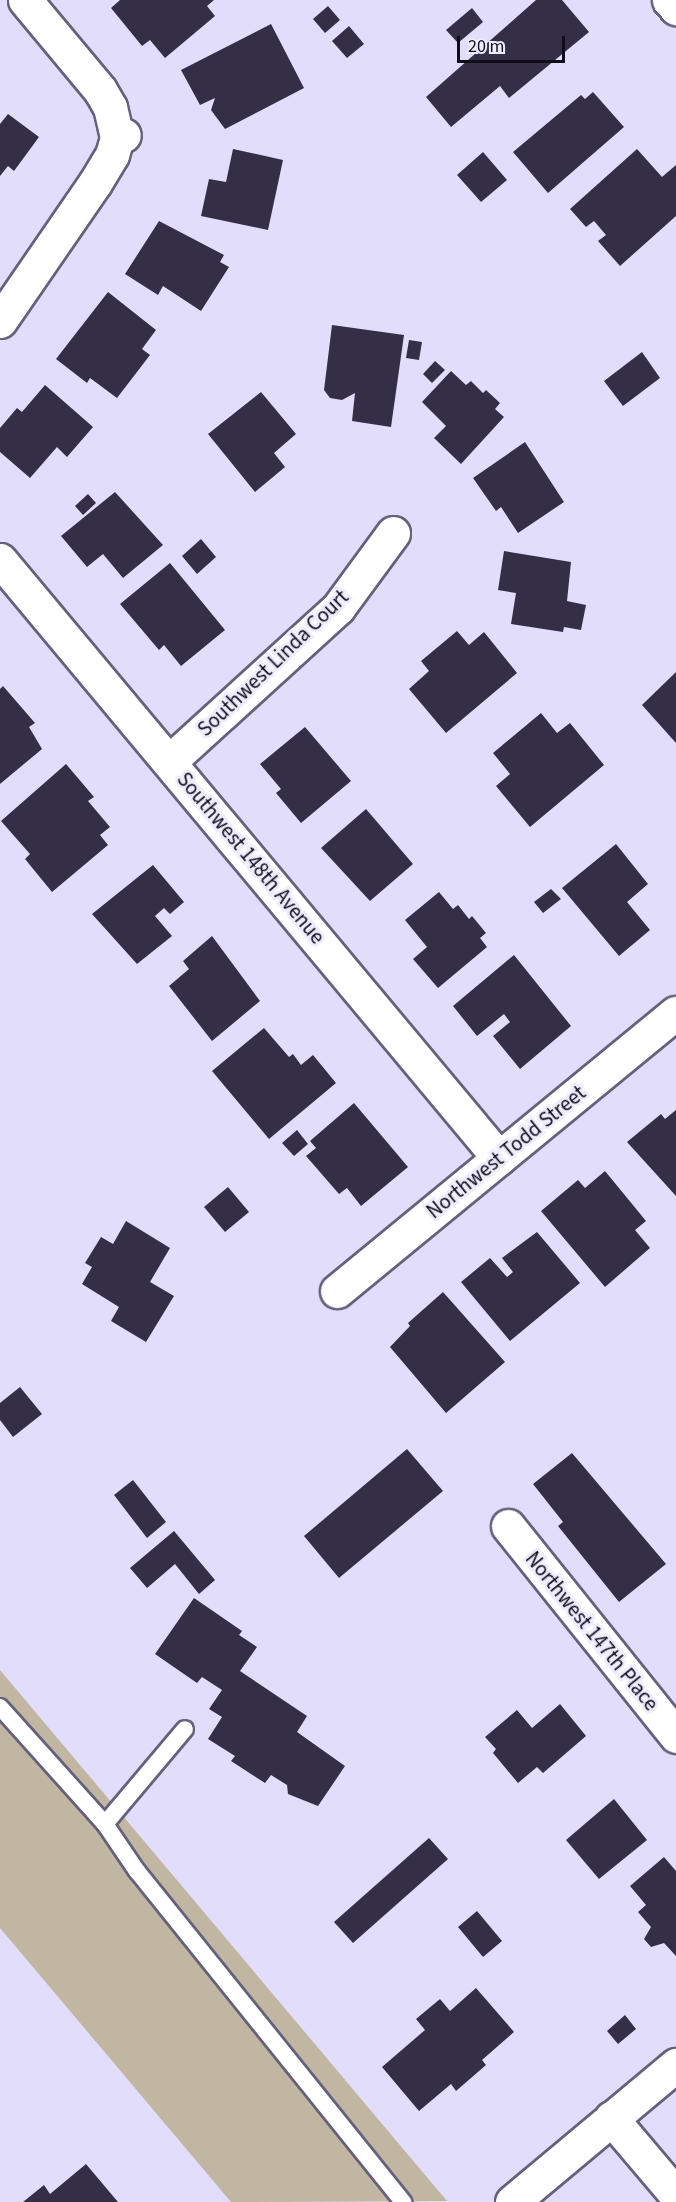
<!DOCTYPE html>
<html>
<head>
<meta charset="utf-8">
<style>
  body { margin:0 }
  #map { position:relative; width:676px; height:2202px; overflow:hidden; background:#e3ddfc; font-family:"Source Sans 3",sans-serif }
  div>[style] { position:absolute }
  .green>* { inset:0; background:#c0b6a2 }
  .building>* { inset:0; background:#342f47 }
  .roads { filter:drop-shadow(2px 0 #66617b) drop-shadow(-2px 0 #66617b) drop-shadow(0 2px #66617b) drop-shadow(0 -2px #66617b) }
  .service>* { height:16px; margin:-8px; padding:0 8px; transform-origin:8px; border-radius:8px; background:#fff }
  .minor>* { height:33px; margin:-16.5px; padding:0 16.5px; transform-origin:16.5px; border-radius:16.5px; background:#fff }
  span { translate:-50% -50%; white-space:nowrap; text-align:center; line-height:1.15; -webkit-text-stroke:6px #f0ecff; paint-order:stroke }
  .street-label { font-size:21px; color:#0f0d17 }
  .scale { position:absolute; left:457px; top:36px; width:108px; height:27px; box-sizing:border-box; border:3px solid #0f0d17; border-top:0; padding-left:8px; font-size:18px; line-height:21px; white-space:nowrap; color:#0f0d17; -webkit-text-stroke:4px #f0ecff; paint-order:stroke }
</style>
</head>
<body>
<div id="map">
  <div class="green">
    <div style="clip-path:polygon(0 1670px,447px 2201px,231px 2202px,0 1928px)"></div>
  </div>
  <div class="building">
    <div style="clip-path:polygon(120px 0,214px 0,207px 6px,215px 16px,165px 58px,150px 40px,142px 46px,111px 8px)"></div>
    <div style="clip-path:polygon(536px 0,562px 0,589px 32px,509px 98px,500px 86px,451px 127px,426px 97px)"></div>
    <div style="clip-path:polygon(328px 6px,340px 20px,325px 33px,313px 19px)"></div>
    <div style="clip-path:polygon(472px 8px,483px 22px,458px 43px,446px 30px)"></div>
    <div style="clip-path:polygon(271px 24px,304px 88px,225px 129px,211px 110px,215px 98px,200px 105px,181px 70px)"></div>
    <div style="clip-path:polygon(349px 26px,364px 44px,347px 58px,332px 41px)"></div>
    <div style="clip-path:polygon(593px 92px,624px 127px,548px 193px,513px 152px,581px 95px,585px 99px)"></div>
    <div style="clip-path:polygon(8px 114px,39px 137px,14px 171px,8px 166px,0 176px,0 124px)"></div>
    <div style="clip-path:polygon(233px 149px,283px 160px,268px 230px,201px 216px,209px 179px,226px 182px)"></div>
    <div style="clip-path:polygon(637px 149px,662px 177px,676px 165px,676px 216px,620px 266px,598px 241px,606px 235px,594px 221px,586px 227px,570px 209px)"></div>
    <div style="clip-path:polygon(483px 152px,507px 180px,481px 202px,457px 175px)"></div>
    <div style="clip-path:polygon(159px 221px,224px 255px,220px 262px,229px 267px,201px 311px,163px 286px,158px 295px,125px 274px)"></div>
    <div style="clip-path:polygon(108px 292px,156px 330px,142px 349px,150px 355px,117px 398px,90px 378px,87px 383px,56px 359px)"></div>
    <div style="clip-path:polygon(332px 325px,404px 335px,391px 427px,352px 421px,355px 393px,342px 400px,330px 398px,324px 390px)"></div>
    <div style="clip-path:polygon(409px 340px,422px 342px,419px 360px,406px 358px)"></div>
    <div style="clip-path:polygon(642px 352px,660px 378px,623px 406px,604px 381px)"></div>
    <div style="clip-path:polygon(435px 361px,445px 370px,432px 383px,423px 374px)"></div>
    <div style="clip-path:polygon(451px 371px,466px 385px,471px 381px,483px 393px,486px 390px,500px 403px,495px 409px,504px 417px,461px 464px,434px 438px,446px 426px,422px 402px)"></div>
    <div style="clip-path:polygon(45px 385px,93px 427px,67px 457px,57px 447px,30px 478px,0 452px,0 428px,17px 408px,22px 412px)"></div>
    <div style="clip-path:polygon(261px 392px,296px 434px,274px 453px,285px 467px,255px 492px,208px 434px)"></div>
    <div style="clip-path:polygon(525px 442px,564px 502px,518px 533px,501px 507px,496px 511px,473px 478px)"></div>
    <div style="clip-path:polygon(115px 492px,163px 545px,123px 578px,103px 554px,87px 567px,61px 536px)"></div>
    <div style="clip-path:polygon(88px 494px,96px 503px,83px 515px,75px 506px)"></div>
    <div style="clip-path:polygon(201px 539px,216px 557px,197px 574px,182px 556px)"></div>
    <div style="clip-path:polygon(504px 551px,571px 562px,567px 601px,586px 605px,581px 630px,564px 627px,563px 632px,511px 624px,516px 593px,498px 590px)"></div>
    <div style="clip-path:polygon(170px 563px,225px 630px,181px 666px,164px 645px,159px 650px,120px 604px)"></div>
    <div style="clip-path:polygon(457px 631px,469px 645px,484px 632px,517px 673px,446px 733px,409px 689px,429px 671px,421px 661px)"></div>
    <div style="clip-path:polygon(676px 672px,676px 743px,642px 705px)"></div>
    <div style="clip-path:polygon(3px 686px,35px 723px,29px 727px,42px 749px,0 784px,0 689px)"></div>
    <div style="clip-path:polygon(541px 713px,557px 733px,570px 723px,604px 765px,530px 827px,496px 786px,510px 774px,493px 753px)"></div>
    <div style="clip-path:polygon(305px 727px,351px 781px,301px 823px,276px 793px,281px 789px,260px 764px)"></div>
    <div style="clip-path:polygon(66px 764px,94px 797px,88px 801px,110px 827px,100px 835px,108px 845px,52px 892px,25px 859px,30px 854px,1px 821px)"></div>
    <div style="clip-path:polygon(366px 809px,413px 864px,370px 901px,321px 848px)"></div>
    <div style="clip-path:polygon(616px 844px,648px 884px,627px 902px,650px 930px,619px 956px,562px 888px)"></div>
    <div style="clip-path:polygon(153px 865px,184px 902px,170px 914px,164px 908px,155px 916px,172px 936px,137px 964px,92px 914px)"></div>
    <div style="clip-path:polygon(551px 889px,561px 899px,543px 913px,534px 902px)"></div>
    <div style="clip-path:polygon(439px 892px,453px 909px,458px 905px,469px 919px,472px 916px,486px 933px,480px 938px,487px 947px,438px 988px,413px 959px,427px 947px,405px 920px)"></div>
    <div style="clip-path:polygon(212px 936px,260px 1001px,212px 1041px,169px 986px,189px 969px,183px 961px)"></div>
    <div style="clip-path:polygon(514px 955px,571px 1026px,520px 1069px,493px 1036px,510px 1022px,504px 1014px,477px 1036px,453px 1006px)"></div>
    <div style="clip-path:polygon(264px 1028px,289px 1057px,293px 1054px,301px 1065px,313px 1055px,336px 1083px,269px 1139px,212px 1071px)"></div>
    <div style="clip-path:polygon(354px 1103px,408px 1167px,361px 1206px,347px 1188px,339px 1194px,306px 1156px,316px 1148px,310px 1141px)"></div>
    <div style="clip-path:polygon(676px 1110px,676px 1196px,627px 1142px,661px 1114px,665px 1119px)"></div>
    <div style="clip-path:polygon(297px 1130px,308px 1144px,294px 1156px,282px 1143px)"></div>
    <div style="clip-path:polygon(605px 1171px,646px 1221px,635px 1230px,650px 1248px,605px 1287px,541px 1211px,578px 1180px,585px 1188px)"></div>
    <div style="clip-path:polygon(228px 1187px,249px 1212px,225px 1232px,204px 1207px)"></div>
    <div style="clip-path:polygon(126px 1221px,170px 1248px,150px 1282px,174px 1296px,146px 1342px,111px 1321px,119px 1307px,82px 1284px,92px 1267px,85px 1263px,101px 1237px,113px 1244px)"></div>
    <div style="clip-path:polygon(537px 1232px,580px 1283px,510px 1341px,461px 1282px,490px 1258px,507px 1277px,513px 1272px,502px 1258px)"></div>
    <div style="clip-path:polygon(443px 1292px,505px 1362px,446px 1413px,390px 1347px,410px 1326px,408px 1323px)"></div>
    <div style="clip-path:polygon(20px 1387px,42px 1414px,13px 1437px,0 1420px,0 1403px)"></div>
    <div style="clip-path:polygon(407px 1449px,443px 1491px,339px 1578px,304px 1536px)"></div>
    <div style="clip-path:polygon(572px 1453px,666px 1564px,619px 1602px,558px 1526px,563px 1522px,533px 1484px)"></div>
    <div style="clip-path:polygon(133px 1480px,166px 1522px,147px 1538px,114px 1495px)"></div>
    <div style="clip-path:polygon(174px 1531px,215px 1580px,199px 1594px,175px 1564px,147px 1588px,130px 1568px)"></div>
    <div style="clip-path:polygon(194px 1598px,242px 1631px,239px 1635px,257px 1647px,240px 1671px,307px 1716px,297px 1732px,345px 1766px,318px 1806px,288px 1794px,287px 1785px,271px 1775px,265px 1783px,231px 1761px,235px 1756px,208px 1739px,222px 1717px,209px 1709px,222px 1690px,202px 1677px,197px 1683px,155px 1654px)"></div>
    <div style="clip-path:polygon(560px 1704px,586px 1736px,543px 1773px,537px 1767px,518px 1783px,493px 1753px,496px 1749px,485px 1737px,517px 1710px,532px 1728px)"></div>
    <div style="clip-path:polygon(614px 1799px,647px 1840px,599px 1879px,566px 1840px)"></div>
    <div style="clip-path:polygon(429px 1838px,448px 1859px,353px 1943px,334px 1922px)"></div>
    <div style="clip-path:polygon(664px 1857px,676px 1871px,676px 1956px,664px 1943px,651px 1947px,644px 1939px,651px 1927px,638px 1912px,646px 1905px,630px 1886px)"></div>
    <div style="clip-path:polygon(477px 1911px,502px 1941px,483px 1957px,458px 1927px)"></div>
    <div style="clip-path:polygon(476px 1988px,514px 2032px,482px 2060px,486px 2065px,456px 2091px,451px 2084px,419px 2111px,382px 2067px,425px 2030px,416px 2019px,440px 1999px,450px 2011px)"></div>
    <div style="clip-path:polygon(625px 2015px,636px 2029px,618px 2044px,607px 2031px)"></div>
    <div style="clip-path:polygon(86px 2164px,118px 2202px,23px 2202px,44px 2185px,50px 2194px)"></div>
  </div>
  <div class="roads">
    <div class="service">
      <div style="left:0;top:1707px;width:157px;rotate:48.1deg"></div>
      <div style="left:105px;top:1824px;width:57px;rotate:55.8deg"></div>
      <div style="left:137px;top:1871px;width:425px;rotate:51.2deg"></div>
      <div style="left:105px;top:1824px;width:124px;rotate:-49.9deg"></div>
    </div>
    <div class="minor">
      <div style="left:25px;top:0;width:117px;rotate:50.2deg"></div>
      <div style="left:100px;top:90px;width:20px;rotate:60deg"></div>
      <div style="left:110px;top:107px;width:31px;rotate:77deg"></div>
      <div style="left:669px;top:0;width:11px;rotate:49deg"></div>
      <div style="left:0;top:321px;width:168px;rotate:-55.5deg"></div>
      <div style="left:95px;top:183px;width:33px;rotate:-59deg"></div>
      <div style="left:112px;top:155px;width:19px;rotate:-74deg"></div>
      <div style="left:117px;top:137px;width:7px;rotate:-16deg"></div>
      <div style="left:0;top:560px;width:779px;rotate:50.16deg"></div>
      <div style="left:171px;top:760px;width:226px;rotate:-42.3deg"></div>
      <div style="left:338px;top:608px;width:93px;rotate:-53.7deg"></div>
      <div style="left:337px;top:1291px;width:438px;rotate:-39.4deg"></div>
      <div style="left:508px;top:1526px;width:269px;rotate:51.3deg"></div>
      <div style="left:611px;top:2118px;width:101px;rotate:49.8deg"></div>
      <div style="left:512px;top:2202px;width:214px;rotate:-39.9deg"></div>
    </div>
  </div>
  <div class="street-label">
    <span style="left:273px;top:663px;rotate:-44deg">Southwest Linda Court</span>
    <span style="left:251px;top:858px;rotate:50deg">Southwest 148th Avenue</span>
    <span style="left:506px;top:1152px;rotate:-39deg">Northwest Todd Street</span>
    <span style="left:592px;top:1631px;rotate:51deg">Northwest 147th Place</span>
  </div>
  <div class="scale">20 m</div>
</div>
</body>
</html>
